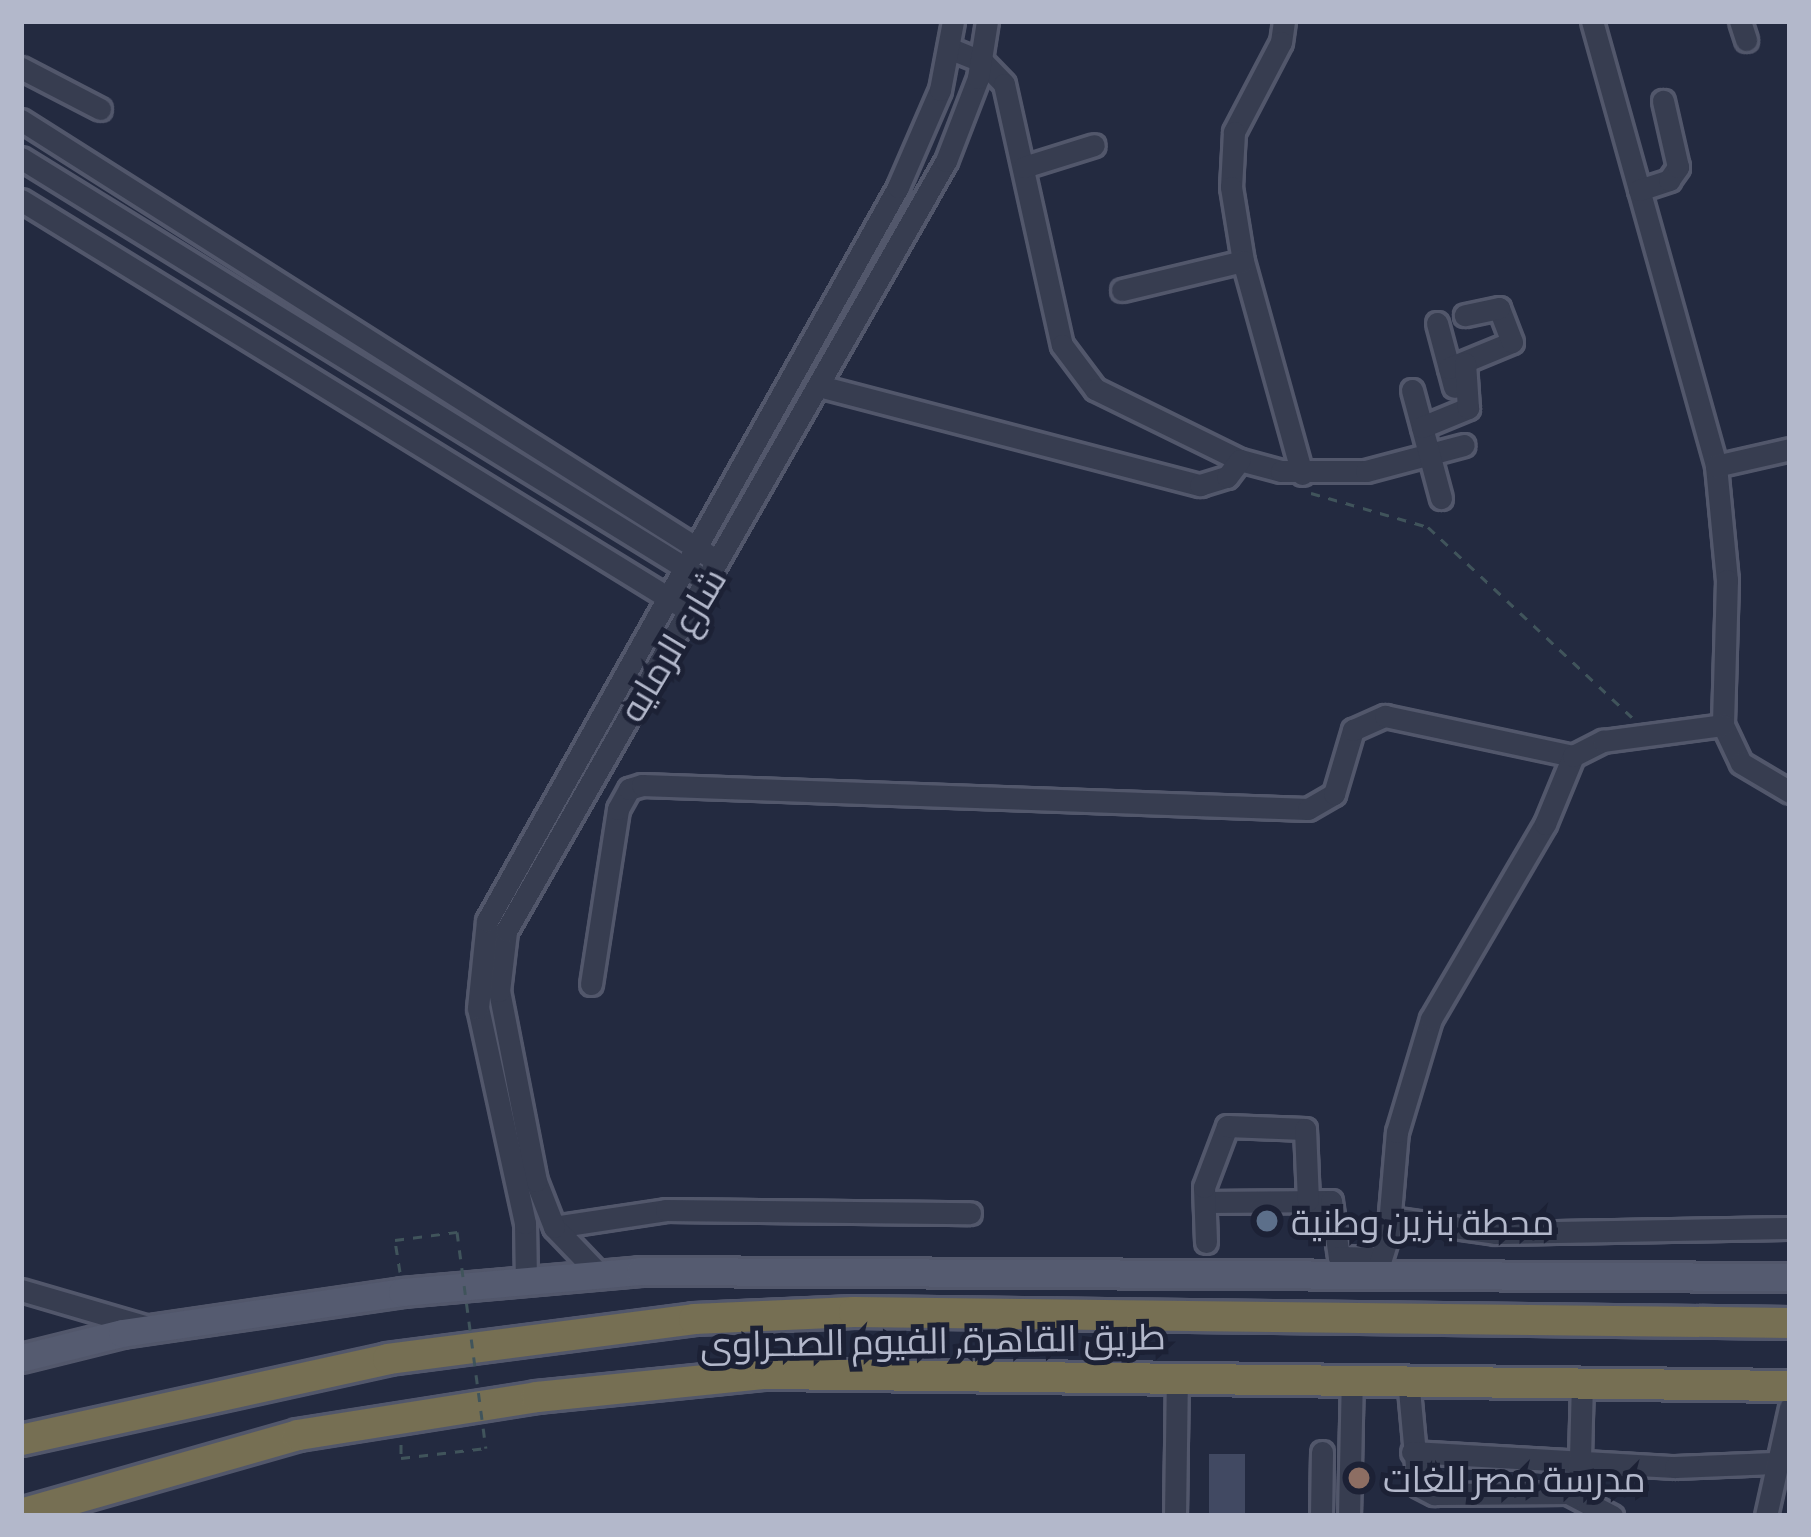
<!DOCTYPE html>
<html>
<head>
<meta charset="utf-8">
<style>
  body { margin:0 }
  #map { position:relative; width:1811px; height:1537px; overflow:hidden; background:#232a40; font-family:Commissioner,Cairo,sans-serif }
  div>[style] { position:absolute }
  .building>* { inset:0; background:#414962 }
  .path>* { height:3px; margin-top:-1.5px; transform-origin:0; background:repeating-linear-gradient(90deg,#40545b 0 9px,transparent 0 18px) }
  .roads { filter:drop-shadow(3px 0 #52576b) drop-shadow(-3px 0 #52576b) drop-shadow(0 3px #52576b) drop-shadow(0 -3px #52576b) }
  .minor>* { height:21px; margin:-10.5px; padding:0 10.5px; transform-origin:10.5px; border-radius:10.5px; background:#373d50 }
  .major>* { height:27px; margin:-13.5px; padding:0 13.5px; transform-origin:13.5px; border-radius:13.5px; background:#555b70 }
  .highway>* { height:30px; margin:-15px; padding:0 15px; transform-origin:15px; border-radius:15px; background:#766f53 }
  .path-bridge>* { height:3px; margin-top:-1.5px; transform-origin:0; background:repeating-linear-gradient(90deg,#40545b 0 9px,transparent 0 18px) }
  .dots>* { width:33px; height:33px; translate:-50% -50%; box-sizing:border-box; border:6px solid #1c2135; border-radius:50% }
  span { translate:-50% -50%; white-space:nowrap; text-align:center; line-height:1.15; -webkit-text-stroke:10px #1c2135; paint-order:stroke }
  .street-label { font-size:36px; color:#b3b8cb }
  .poi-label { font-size:36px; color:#b3b8cb }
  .left { translate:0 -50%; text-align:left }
  .frame { position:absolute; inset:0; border:24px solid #b3b8cb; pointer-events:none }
</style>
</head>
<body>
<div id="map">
  <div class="building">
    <div style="clip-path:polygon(1209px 1454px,1245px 1454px,1245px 1516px,1209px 1516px)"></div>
  </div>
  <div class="path">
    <div style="left:1311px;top:493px;width:122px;rotate:16.2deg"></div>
    <div style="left:1428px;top:527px;width:282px;rotate:43deg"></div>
    <div style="left:400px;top:1272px;width:32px;rotate:-99deg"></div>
    <div style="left:395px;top:1240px;width:63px;rotate:-7.4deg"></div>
    <div style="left:401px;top:1444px;width:14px;rotate:90deg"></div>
    <div style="left:401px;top:1458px;width:86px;rotate:-6.7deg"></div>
  </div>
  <div class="roads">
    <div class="minor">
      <div style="left:1284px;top:21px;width:21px;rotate:98deg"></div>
      <div style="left:1281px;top:42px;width:102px;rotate:117.6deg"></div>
      <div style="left:1234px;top:132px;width:55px;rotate:93.1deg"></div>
      <div style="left:1231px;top:187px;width:75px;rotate:80.8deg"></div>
      <div style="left:1243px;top:261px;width:221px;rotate:74.5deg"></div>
      <div style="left:1592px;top:21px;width:462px;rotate:74.4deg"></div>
      <div style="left:1716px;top:466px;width:115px;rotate:84.5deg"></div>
      <div style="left:1727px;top:580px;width:145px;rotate:91.6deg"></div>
      <div style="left:1723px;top:725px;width:42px;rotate:64.7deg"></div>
      <div style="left:1741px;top:763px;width:57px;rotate:30.6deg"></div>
      <div style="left:1740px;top:21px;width:20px;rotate:72deg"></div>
      <div style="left:951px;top:49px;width:35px;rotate:22deg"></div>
      <div style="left:983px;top:62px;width:30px;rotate:46deg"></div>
      <div style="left:1004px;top:84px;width:267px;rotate:77.5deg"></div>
      <div style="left:1062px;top:345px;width:55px;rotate:53.1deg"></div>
      <div style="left:1095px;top:389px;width:161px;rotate:26.1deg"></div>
      <div style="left:1240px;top:460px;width:42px;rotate:15deg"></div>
      <div style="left:1281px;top:471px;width:85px"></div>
      <div style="left:1366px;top:471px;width:101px;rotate:-14.9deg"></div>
      <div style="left:21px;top:68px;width:89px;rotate:27.4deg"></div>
      <div style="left:21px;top:120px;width:815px;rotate:32.36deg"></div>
      <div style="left:21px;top:158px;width:798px;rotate:31.68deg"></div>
      <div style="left:1024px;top:167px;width:73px;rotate:-17.4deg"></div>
      <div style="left:1639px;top:190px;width:32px;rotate:-18deg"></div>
      <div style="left:1669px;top:180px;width:16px;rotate:-55deg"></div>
      <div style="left:1678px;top:167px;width:68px;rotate:-102.8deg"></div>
      <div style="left:21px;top:200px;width:774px;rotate:31.57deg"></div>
      <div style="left:1122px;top:290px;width:124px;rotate:-13.5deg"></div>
      <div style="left:1437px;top:323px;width:66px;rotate:75.1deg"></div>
      <div style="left:1449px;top:368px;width:68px;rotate:-22.4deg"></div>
      <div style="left:1512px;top:342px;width:36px;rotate:-111deg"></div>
      <div style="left:1499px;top:308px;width:35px;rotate:168deg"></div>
      <div style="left:823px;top:387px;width:390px;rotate:14.6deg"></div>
      <div style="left:1200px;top:485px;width:28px;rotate:-17deg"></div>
      <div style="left:1227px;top:477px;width:21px;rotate:-53deg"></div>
      <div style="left:1412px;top:390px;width:112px;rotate:75deg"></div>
      <div style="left:1422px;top:427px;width:50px;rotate:-22.4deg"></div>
      <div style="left:1468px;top:408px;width:45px;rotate:-93.8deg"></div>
      <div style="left:1716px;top:466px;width:76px;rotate:-12.9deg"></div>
      <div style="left:591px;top:984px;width:177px;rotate:-81.2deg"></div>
      <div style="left:618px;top:809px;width:23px;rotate:-61deg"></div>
      <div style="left:629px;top:789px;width:14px;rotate:-17deg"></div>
      <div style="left:642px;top:785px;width:666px;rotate:2.06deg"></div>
      <div style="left:1308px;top:809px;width:30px;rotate:-30deg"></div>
      <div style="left:1334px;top:794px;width:67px;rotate:-73.5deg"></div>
      <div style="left:1353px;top:730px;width:35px;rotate:-24deg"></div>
      <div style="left:1385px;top:716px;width:192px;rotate:12deg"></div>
      <div style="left:1205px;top:1202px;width:126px;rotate:-0.5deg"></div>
      <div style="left:1331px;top:1201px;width:57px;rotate:81.9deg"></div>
      <div style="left:1339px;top:1257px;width:40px;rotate:1.4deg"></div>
      <div style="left:1390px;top:1218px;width:106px;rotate:8.1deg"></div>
      <div style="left:1495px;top:1233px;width:295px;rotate:-1deg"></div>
      <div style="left:554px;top:1227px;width:113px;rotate:-8.6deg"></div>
      <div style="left:666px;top:1210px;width:304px;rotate:0.6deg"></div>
      <div style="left:1206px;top:1242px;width:55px;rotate:-92.1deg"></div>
      <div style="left:1204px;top:1187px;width:65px;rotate:-69.3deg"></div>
      <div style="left:1227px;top:1126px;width:78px;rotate:2.2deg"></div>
      <div style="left:1305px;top:1129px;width:71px;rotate:87.6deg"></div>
      <div style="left:600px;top:1275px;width:66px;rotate:-133.8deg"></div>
      <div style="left:554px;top:1227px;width:49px;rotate:-111.4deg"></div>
      <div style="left:536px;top:1181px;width:194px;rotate:-101deg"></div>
      <div style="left:499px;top:991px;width:60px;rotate:-83.3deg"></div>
      <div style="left:506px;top:931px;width:887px;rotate:-60.26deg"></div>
      <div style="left:946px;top:161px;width:89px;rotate:-68.9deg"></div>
      <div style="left:978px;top:78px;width:58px;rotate:-81deg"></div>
      <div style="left:1376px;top:1275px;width:41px;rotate:-72.9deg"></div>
      <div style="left:1388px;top:1236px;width:104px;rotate:-85.1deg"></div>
      <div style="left:1397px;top:1132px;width:118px;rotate:-73.3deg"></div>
      <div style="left:1431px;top:1019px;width:226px;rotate:-59.7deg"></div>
      <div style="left:1545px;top:824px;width:74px;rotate:-67.6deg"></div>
      <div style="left:1573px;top:756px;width:34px;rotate:-27deg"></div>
      <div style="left:1603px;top:741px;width:121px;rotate:-7.6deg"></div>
      <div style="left:526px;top:1280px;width:57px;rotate:-91deg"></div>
      <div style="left:525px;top:1223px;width:220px;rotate:-102.3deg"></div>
      <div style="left:478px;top:1008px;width:87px;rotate:-84.1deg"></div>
      <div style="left:487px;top:921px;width:841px;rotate:-60.75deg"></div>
      <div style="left:898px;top:187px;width:106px;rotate:-66.6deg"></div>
      <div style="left:940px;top:90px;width:70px;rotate:-79.3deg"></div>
      <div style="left:21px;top:1290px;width:128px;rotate:16.3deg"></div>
      <div style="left:1408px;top:1379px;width:107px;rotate:84.7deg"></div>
      <div style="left:1418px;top:1486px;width:18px;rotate:27deg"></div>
      <div style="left:1434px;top:1494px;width:134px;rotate:-0.4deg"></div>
      <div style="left:1568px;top:1493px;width:50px;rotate:27.6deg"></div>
      <div style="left:1412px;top:1452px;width:263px;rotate:3.3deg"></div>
      <div style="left:1675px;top:1467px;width:99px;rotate:-2.3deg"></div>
      <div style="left:1579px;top:1496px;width:113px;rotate:-88.5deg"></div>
      <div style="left:1175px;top:1516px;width:141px;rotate:-89.2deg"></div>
      <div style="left:1321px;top:1516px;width:64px;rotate:-89.1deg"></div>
      <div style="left:1349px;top:1516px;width:138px;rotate:-88.8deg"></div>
      <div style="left:1766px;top:1516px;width:111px;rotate:-77.5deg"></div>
    </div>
    <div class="major">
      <div style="left:21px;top:1358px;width:104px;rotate:-13.9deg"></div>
      <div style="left:122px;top:1333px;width:283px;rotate:-8.3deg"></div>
      <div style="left:402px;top:1292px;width:239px;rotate:-5deg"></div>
      <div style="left:640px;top:1271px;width:1150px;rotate:0.3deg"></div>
    </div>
    <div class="highway">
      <div style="left:21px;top:1440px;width:376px;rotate:-12.4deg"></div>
      <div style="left:388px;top:1359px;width:309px;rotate:-7.4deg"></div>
      <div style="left:694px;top:1319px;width:160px;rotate:-2.5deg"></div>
      <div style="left:854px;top:1312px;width:936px;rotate:0.67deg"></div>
      <div style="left:21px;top:1514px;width:288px;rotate:-15.9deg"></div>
      <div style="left:298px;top:1435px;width:242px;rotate:-9deg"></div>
      <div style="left:537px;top:1397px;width:229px;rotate:-5.8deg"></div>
      <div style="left:765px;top:1374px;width:1025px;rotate:0.67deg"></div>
    </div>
  </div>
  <div class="path-bridge">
    <div style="left:457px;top:1232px;width:218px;rotate:82.4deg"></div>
  </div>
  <div class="dots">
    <div style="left:1267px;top:1221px;background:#5c6f8a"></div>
    <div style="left:1359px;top:1478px;background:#8d6e63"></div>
  </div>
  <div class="street-label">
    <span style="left:671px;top:644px;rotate:-59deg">شارع الرمايه</span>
    <span style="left:933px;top:1339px;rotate:-1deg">طريق القاهرة, الفيوم الصحراوى</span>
  </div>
  <div class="poi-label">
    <span class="left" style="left:1291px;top:1221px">محطة بنزين وطنية</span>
    <span class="left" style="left:1383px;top:1478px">مدرسة مصر للغات</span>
  </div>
  <div class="frame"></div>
</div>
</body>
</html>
